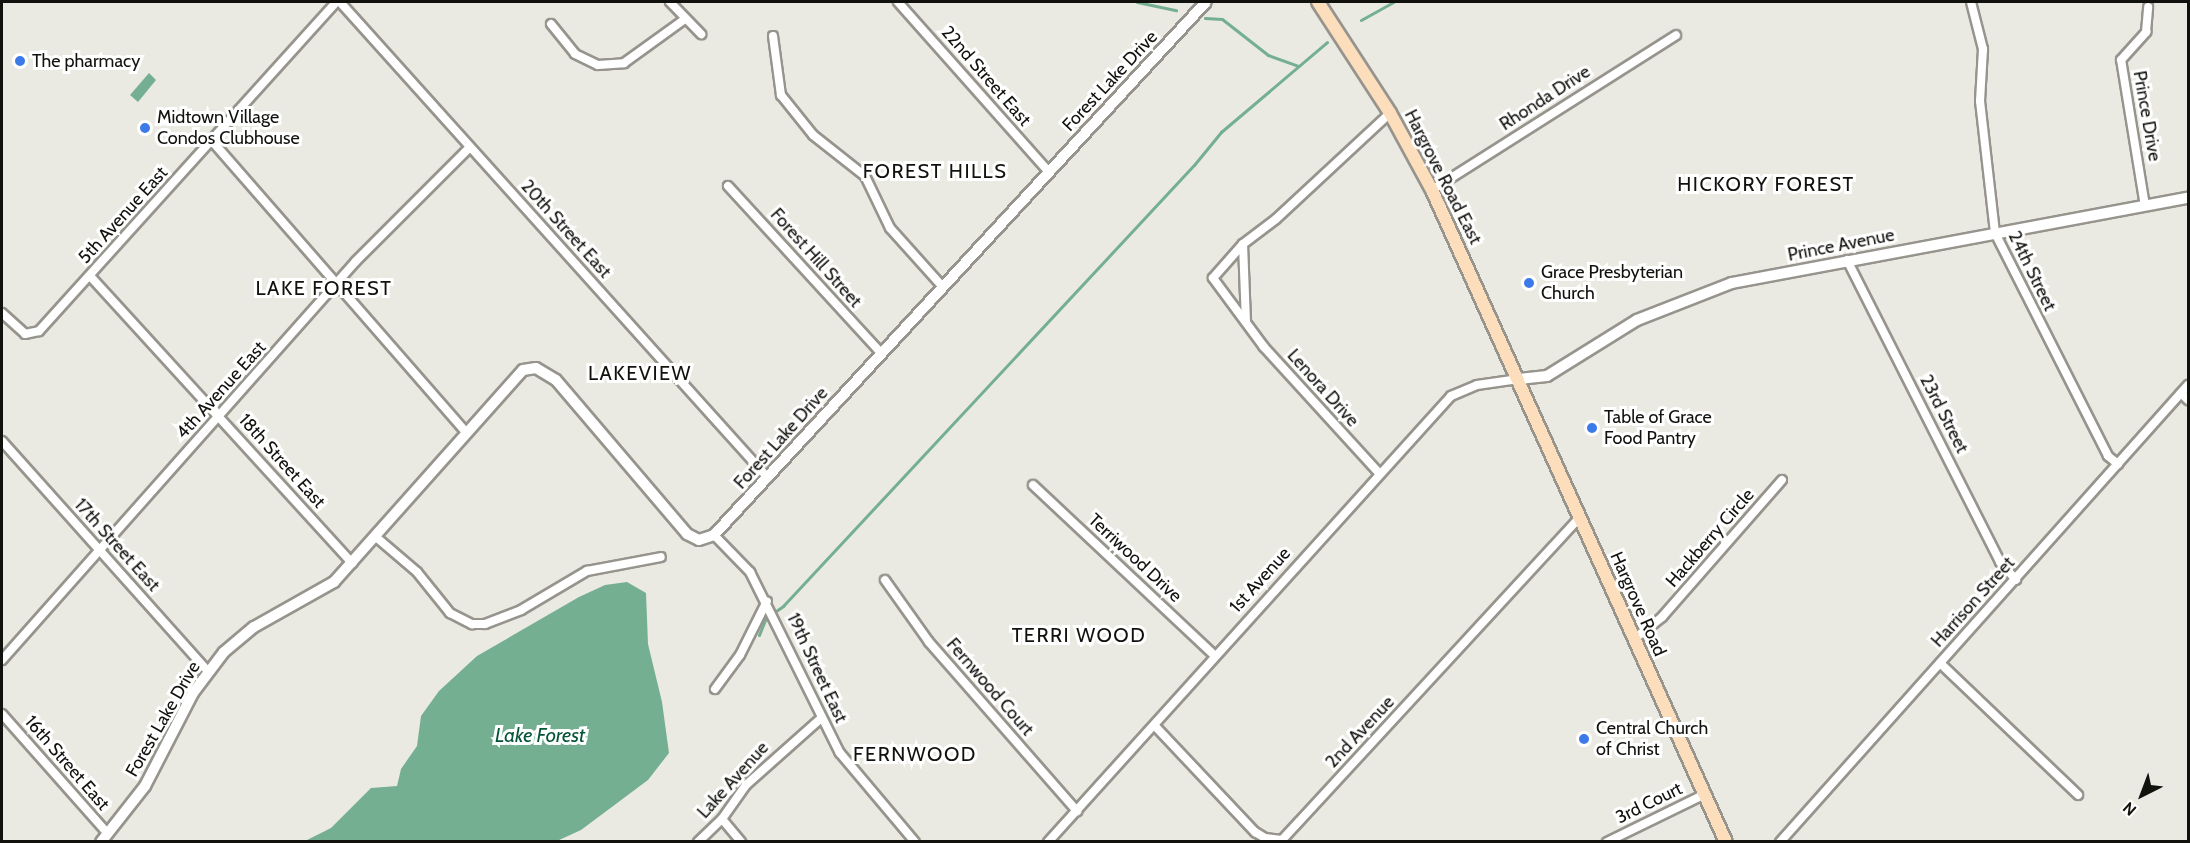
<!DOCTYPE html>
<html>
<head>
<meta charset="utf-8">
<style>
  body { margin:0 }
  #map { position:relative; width:2190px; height:843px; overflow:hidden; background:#ebeae2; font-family:Cabin,sans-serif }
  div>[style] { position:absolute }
  .water>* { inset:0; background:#74af91 }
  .stream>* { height:3px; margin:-1.5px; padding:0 1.5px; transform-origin:1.5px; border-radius:1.5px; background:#74af91 }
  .roads { filter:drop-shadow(2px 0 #96948d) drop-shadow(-2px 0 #96948d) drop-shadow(0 2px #96948d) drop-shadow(0 -2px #96948d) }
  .minor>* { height:8px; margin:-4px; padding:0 4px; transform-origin:4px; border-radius:4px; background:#fff }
  .tertiary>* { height:10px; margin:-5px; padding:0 5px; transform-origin:5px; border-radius:5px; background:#fff }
  .secondary>* { height:12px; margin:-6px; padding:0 6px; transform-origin:6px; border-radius:6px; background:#fcdebd }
  .dots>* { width:16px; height:16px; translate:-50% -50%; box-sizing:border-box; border:3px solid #fff; border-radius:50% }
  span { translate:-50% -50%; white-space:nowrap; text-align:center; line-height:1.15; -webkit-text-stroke:6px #fff; paint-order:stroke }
  .poi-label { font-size:18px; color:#11110e }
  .left { translate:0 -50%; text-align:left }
  .street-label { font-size:18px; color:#11110e }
  .neighbourhood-label { font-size:20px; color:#11110e; letter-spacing:1.5px }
  .water-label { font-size:20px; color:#055538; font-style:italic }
  .frame { position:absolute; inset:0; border:3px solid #11110e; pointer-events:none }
  .north { position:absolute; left:2112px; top:765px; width:60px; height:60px; -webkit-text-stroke:4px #fff; paint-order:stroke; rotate:222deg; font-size:16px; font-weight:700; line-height:24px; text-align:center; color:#11110e }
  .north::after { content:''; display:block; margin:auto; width:21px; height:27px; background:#11110e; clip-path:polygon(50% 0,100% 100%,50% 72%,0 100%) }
</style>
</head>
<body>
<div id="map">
  <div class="water">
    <div style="clip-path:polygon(149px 73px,156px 80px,138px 102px,130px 95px)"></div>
    <div style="clip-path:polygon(627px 582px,646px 593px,648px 644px,662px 702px,669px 753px,648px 780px,581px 830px,557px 841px,305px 841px,331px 828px,371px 788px,397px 786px,401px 769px,417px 746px,421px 716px,439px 691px,477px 656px,579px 597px,605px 585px)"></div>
  </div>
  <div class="stream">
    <div style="left:1137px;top:2px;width:40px;rotate:12deg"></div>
    <div style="left:1205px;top:18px;width:17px;rotate:3deg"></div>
    <div style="left:1222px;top:19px;width:58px;rotate:38deg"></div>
    <div style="left:1268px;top:55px;width:32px;rotate:20deg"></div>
    <div style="left:1361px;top:20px;width:37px;rotate:-29deg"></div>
    <div style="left:759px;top:635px;width:18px;rotate:-68deg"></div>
    <div style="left:766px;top:618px;width:21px;rotate:-35deg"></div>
    <div style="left:783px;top:606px;width:603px;rotate:-47.02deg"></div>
    <div style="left:1194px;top:165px;width:43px;rotate:-50.7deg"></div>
    <div style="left:1221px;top:132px;width:139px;rotate:-40.3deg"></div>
  </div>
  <div class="roads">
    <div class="minor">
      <div style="left:340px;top:2px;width:640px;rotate:48.04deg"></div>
      <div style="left:670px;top:2px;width:45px;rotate:45.9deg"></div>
      <div style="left:898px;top:2px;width:227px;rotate:48.4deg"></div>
      <div style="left:1971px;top:2px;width:49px;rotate:75.7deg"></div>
      <div style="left:1983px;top:49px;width:52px;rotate:93.3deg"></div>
      <div style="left:1980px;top:101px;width:133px;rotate:83.5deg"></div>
      <div style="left:1995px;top:233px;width:250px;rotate:63.1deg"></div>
      <div style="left:2108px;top:456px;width:13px;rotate:39deg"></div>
      <div style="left:551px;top:24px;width:38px;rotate:51deg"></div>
      <div style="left:575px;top:54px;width:25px;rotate:26deg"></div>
      <div style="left:598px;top:65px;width:26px;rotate:-4deg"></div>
      <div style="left:624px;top:63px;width:75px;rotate:-35.8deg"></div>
      <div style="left:773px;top:36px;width:60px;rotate:82.3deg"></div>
      <div style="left:781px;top:95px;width:51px;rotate:51.3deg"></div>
      <div style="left:813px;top:135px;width:66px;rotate:38.3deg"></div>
      <div style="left:865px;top:176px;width:58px;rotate:64.3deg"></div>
      <div style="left:890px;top:228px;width:79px;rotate:48.1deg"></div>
      <div style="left:212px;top:141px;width:388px;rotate:48.9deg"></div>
      <div style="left:728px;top:186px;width:225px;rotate:47.5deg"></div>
      <div style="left:1432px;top:190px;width:289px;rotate:-32.4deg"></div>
      <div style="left:2145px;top:206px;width:148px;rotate:-99.3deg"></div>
      <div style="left:2121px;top:60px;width:38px;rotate:-48deg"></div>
      <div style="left:2146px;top:32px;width:25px;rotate:-85deg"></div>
      <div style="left:1243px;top:244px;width:77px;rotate:87.8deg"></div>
      <div style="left:1847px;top:260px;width:339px;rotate:63.1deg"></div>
      <div style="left:2000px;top:562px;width:24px;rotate:48deg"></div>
      <div style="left:90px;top:276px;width:389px;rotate:47.6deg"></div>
      <div style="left:2px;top:313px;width:31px;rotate:42deg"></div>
      <div style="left:25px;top:334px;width:14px;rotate:-12deg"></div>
      <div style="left:39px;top:331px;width:443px;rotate:-47.9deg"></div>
      <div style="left:2181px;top:393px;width:10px;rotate:45deg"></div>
      <div style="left:2px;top:441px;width:309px;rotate:48.2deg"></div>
      <div style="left:1379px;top:473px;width:171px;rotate:-132.4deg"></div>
      <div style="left:1264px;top:347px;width:86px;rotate:-126.5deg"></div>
      <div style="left:1213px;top:278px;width:45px;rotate:-48.6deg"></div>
      <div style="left:1243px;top:244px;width:41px;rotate:-37.1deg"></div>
      <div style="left:1276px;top:219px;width:156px;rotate:-42.9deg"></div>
      <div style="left:1033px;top:485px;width:248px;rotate:43.2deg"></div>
      <div style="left:714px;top:535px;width:52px;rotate:45.8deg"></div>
      <div style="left:750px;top:572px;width:202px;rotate:63.6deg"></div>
      <div style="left:840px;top:753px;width:116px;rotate:49.9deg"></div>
      <div style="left:376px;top:537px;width:54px;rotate:40.5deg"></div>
      <div style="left:417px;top:572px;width:53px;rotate:51.2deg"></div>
      <div style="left:450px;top:613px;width:25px;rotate:27deg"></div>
      <div style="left:472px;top:624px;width:13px"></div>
      <div style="left:485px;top:624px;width:39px;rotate:-21deg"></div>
      <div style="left:521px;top:610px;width:77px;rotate:-30.6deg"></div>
      <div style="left:587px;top:571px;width:75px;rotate:-10.7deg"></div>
      <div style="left:885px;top:580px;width:76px;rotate:54.6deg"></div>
      <div style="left:929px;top:642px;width:225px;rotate:48.8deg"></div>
      <div style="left:1634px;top:639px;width:36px;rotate:-38deg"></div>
      <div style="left:1662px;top:617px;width:182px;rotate:-48.8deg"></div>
      <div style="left:2px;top:660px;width:533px;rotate:-48.42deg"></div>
      <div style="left:356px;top:261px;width:161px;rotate:-45deg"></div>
      <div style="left:1940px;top:663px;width:191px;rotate:43.7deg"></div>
      <div style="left:715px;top:689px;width:42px;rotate:-53.7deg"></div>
      <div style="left:740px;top:655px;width:60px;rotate:-63.4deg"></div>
      <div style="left:2px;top:714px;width:160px;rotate:48.5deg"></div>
      <div style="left:1155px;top:726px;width:146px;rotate:46.7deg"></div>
      <div style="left:1255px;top:832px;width:12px;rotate:31deg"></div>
      <div style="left:1265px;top:838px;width:17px;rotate:7deg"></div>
      <div style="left:1282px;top:840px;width:439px;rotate:-47.3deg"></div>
      <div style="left:722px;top:819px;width:30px;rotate:50deg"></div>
      <div style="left:698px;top:842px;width:33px;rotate:-44deg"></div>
      <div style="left:722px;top:819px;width:42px;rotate:-54.8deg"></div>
      <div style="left:746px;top:785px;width:99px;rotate:-41.7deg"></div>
      <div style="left:1048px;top:842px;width:601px;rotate:-47.9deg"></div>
      <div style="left:1451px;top:396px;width:28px;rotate:-23deg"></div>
      <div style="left:1477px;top:385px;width:42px;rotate:-8.1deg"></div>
      <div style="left:1607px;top:842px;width:109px;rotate:-26.1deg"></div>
      <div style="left:1780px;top:842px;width:613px;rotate:-48.24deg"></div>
    </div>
    <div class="tertiary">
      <div style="left:1519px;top:379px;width:28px;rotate:-6deg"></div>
      <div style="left:1547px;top:376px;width:106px;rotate:-31.9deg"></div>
      <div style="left:1637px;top:320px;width:102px;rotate:-21.3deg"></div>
      <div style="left:1732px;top:283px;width:464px;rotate:-10.6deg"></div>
      <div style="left:101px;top:842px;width:71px;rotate:-51.8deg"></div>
      <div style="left:145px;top:786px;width:105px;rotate:-62.7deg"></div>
      <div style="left:193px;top:693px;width:51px;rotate:-52.9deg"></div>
      <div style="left:224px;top:652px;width:39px;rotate:-40deg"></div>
      <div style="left:254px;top:627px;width:92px;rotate:-29.4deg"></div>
      <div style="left:334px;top:582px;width:284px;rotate:-48.3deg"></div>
      <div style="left:523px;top:370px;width:13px;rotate:-9deg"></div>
      <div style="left:536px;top:368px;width:23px;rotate:31deg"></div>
      <div style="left:556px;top:380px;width:202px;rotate:49.6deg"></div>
      <div style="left:687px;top:534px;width:13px;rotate:27deg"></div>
      <div style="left:699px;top:540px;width:16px;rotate:-18deg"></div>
      <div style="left:714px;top:535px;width:725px;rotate:-47.29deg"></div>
    </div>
    <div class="secondary">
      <div style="left:1318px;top:2px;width:132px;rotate:57deg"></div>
      <div style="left:1390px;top:113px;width:88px;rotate:61.4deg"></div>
      <div style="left:1432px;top:190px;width:715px;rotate:65.73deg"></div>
    </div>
  </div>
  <div class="dots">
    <div style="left:20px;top:61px;background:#3d7ae9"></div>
    <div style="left:145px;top:128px;background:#3d7ae9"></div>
    <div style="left:1529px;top:283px;background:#3d7ae9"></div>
    <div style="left:1592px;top:428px;background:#3d7ae9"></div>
    <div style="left:1584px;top:739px;background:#3d7ae9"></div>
  </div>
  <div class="poi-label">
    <span class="left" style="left:32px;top:61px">The pharmacy</span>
    <span class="left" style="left:157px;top:128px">Midtown Village<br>Condos Clubhouse</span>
    <span class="left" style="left:1541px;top:283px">Grace Presbyterian<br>Church</span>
    <span class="left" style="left:1604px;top:428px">Table of Grace<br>Food Pantry</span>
    <span class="left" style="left:1596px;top:739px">Central Church<br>of Christ</span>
  </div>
  <div class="street-label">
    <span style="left:986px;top:76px;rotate:49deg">22nd Street East</span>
    <span style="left:1110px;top:81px;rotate:-47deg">Forest Lake Drive</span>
    <span style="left:1545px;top:98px;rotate:-33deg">Rhonda Drive</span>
    <span style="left:2147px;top:116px;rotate:80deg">Prince Drive</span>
    <span style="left:1443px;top:177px;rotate:63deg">Hargrove Road East</span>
    <span style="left:123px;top:215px;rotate:-48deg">5th Avenue East</span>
    <span style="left:566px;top:229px;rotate:48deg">20th Street East</span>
    <span style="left:1841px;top:245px;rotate:-11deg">Prince Avenue</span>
    <span style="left:816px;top:258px;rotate:48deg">Forest Hill Street</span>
    <span style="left:2032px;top:271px;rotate:64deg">24th Street</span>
    <span style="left:1323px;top:388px;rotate:48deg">Lenora Drive</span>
    <span style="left:221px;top:390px;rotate:-48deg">4th Avenue East</span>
    <span style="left:1944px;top:414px;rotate:63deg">23rd Street</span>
    <span style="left:781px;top:438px;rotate:-48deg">Forest Lake Drive</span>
    <span style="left:282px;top:461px;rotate:48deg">18th Street East</span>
    <span style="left:1710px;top:538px;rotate:-49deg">Hackberry Circle</span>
    <span style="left:117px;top:545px;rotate:48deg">17th Street East</span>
    <span style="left:1135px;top:558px;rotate:43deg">Terriwood Drive</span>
    <span style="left:1260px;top:580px;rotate:-48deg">1st Avenue</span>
    <span style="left:1973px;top:602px;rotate:-48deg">Harrison Street</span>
    <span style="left:1638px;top:604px;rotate:66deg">Hargrove Road</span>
    <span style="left:817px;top:668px;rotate:65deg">19th Street East</span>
    <span style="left:990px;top:687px;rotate:49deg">Fernwood Court</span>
    <span style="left:163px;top:719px;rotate:-60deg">Forest Lake Drive</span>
    <span style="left:1360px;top:732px;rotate:-47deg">2nd Avenue</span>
    <span style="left:67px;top:763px;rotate:49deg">16th Street East</span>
    <span style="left:733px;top:780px;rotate:-48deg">Lake Avenue</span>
    <span style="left:1649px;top:803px;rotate:-26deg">3rd Court</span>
  </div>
  <div class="neighbourhood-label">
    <span style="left:935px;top:171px">FOREST HILLS</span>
    <span style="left:1766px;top:184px">HICKORY FOREST</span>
    <span style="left:324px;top:288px">LAKE FOREST</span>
    <span style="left:640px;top:373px">LAKEVIEW</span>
    <span style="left:1079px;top:635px">TERRI WOOD</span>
    <span style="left:915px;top:754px">FERNWOOD</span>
  </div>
  <div class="water-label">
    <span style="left:540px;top:735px">Lake Forest</span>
  </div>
  <div class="frame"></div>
  <div class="north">N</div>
</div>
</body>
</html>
